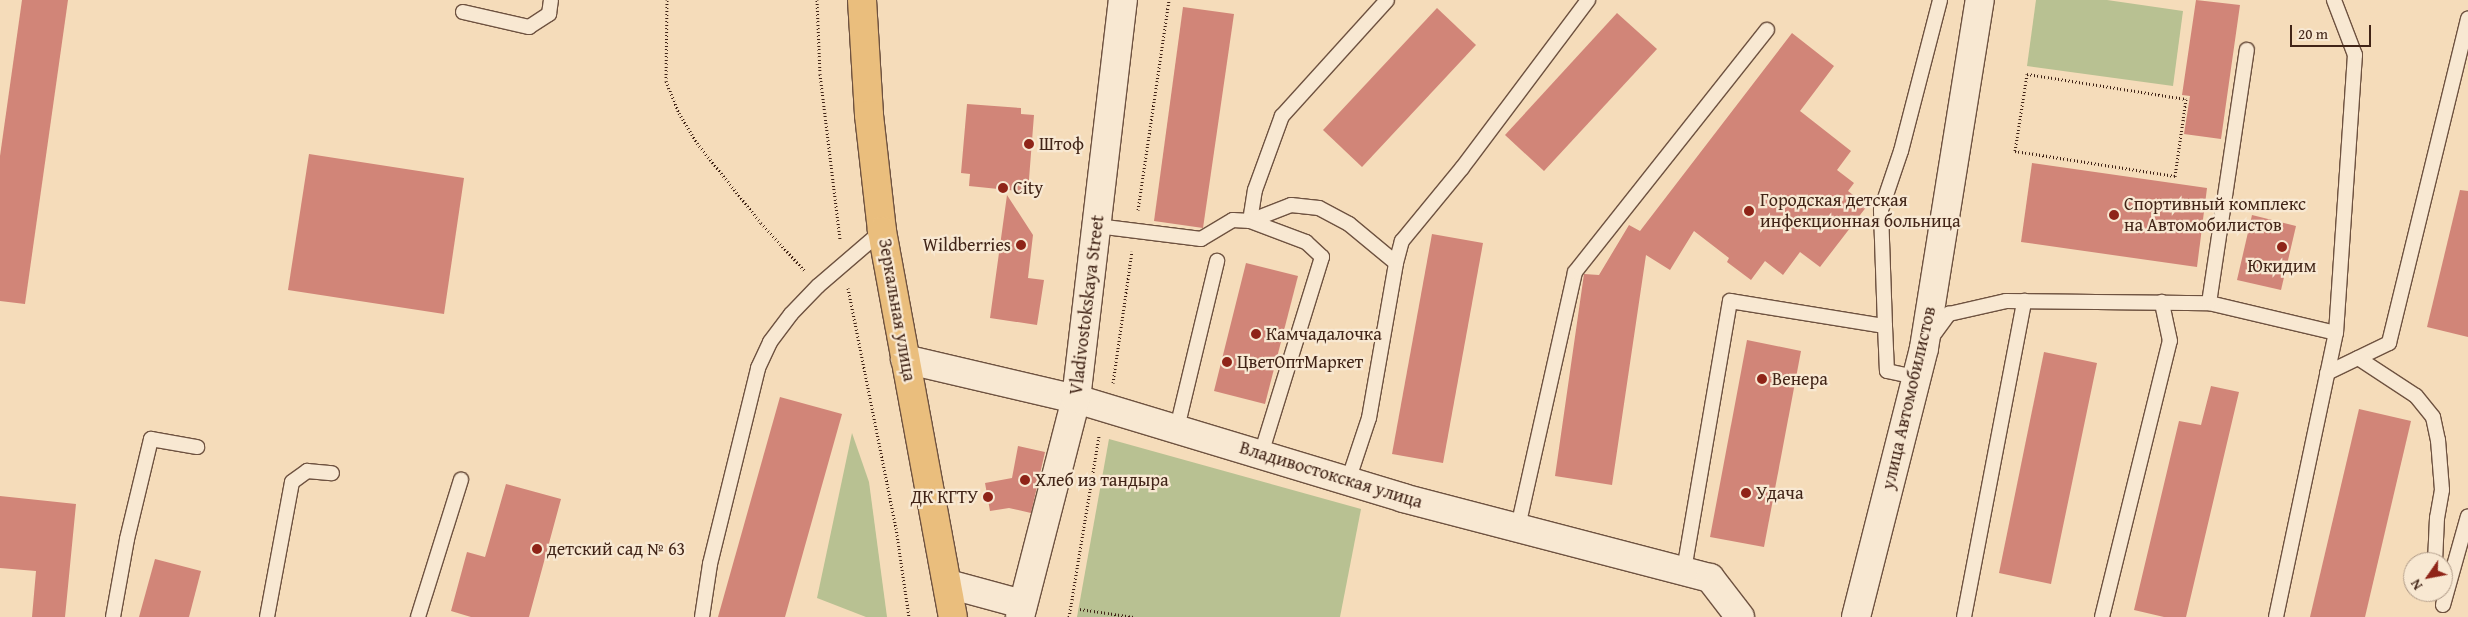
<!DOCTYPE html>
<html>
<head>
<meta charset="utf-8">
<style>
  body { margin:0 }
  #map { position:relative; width:2468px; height:617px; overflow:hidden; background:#f5dcba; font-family:"Gentium Book Plus",serif }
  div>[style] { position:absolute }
  .green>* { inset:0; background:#b8c192 }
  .building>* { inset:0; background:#d18578 }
  .path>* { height:3px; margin-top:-1.5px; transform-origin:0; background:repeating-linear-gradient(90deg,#412417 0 1px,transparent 0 3.5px) }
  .roads { filter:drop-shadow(1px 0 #6e5240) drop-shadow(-1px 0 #6e5240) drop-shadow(0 1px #6e5240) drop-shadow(0 -1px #6e5240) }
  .service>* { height:14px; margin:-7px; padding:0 7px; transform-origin:7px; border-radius:7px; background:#f8e8d2 }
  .minor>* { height:28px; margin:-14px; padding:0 14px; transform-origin:14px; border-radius:14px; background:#f8e8d2 }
  .primary>* { height:28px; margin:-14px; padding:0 14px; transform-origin:14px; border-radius:14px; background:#eabe7d }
  .dots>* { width:14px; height:14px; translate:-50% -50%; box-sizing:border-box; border:2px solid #f8e8d2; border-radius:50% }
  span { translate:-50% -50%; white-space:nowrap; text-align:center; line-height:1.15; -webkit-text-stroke:4.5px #f8e8d2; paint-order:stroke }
  .poi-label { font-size:18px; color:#412417 }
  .left { translate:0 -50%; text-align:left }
  .right { translate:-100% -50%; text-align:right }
  .street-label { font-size:18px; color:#412417 }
  .north { position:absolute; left:2403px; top:552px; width:50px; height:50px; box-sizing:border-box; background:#f8e8d2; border:1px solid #af9a87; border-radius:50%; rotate:237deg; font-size:14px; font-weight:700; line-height:20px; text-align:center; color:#412417 }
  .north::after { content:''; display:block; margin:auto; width:18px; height:22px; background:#8f2418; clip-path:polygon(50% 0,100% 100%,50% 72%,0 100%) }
  .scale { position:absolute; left:2290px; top:25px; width:81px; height:22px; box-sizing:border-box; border:2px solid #412417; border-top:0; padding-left:6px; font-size:15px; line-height:18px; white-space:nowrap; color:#412417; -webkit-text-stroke:4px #f8e8d2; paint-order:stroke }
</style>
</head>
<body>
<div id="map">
  <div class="green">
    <div style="clip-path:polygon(2036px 0,2107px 0,2183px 11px,2173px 86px,2027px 66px)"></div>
    <div style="clip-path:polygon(852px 433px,869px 482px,887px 617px,866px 617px,817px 598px)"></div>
    <div style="clip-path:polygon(1109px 439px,1361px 509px,1340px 617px,1077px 617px)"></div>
  </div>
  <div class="building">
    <div style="clip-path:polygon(22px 0,68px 0,25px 304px,0 301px,0 156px)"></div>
    <div style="clip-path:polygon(2196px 0,2240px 5px,2221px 139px,2184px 134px,2190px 96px,2182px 95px)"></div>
    <div style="clip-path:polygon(1183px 7px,1234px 14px,1203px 228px,1154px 221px)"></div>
    <div style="clip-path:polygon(1437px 8px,1476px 45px,1362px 167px,1323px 130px)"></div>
    <div style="clip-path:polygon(1617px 13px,1657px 49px,1544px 171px,1505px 135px)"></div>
    <div style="clip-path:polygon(1792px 33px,1834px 66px,1800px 111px,1851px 151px,1837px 170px,1854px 183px,1848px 191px,1867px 206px,1820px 267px,1800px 252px,1783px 275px,1765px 261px,1751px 280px,1727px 262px,1729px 258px,1694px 231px,1670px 270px,1646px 255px,1612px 485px,1555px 476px,1584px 274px,1599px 275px,1629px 225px,1640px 231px)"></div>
    <div style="clip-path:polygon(967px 104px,1021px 108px,1021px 114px,1034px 115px,1028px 192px,969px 186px,970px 174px,961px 173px)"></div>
    <div style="clip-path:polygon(309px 154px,464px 178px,444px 314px,288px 290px)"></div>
    <div style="clip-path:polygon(2032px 163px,2207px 188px,2197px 267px,2021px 242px)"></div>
    <div style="clip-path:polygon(2460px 190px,2468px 191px,2468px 337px,2427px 327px)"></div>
    <div style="clip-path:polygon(1007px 195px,1033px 235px,1028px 278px,1044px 280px,1037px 325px,990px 318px)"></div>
    <div style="clip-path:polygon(2252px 215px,2296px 226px,2281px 290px,2237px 280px)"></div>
    <div style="clip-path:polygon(1432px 234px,1483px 243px,1443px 463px,1392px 454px)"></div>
    <div style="clip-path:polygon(1246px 263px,1298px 276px,1265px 404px,1214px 391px)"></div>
    <div style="clip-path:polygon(1747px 340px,1801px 351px,1764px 547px,1710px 537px)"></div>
    <div style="clip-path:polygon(2044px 352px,2097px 363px,2051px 584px,1999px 573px)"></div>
    <div style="clip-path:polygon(2211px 386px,2239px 392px,2186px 617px,2164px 617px,2134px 610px,2179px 421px,2201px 425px)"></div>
    <div style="clip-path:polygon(780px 397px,842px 414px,785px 617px,718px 617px)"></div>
    <div style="clip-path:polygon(2359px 409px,2411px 421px,2365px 617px,2310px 617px)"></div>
    <div style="clip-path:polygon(1018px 446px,1045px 452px,1031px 513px,1009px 508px,990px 511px,985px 483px,1012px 478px)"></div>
    <div style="clip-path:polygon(506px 484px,561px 499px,529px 617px,471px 617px,451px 611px,467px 552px,485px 557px)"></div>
    <div style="clip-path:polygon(0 496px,76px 504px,65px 617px,32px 617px,36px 571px,0 568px)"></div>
    <div style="clip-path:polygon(155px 559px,201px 571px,189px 617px,139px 617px)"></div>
  </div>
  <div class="path">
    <div style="left:667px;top:0;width:81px;rotate:90.7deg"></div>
    <div style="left:666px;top:81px;width:35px;rotate:68deg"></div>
    <div style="left:679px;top:113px;width:35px;rotate:59deg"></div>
    <div style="left:697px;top:143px;width:102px;rotate:51.3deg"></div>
    <div style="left:761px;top:223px;width:64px;rotate:47.5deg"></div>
    <div style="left:817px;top:0;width:74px;rotate:87.7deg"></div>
    <div style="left:820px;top:74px;width:167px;rotate:83.1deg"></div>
    <div style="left:2027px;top:74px;width:161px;rotate:8.9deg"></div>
    <div style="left:2186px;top:99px;width:78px;rotate:98.1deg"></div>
    <div style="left:2175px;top:176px;width:162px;rotate:-171.1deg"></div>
    <div style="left:2015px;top:151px;width:78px;rotate:-81.1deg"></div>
    <div style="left:1138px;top:210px;width:212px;rotate:-81.6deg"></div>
    <div style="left:848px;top:288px;width:245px;rotate:78.7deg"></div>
    <div style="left:896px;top:528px;width:90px;rotate:81.7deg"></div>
    <div style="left:1113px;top:383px;width:133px;rotate:-81.8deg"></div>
    <div style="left:1080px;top:609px;width:54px;rotate:8.6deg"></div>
    <div style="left:1069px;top:617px;width:184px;rotate:-80.6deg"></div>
  </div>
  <div class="roads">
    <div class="service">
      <div style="left:463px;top:12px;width:68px;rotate:12.8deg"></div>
      <div style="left:529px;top:27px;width:24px;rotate:-33deg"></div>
      <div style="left:549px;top:14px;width:14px;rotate:-82deg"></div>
      <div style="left:1250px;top:221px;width:31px;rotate:-81deg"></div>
      <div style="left:1255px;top:190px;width:79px;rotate:-70deg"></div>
      <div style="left:1282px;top:116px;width:156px;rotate:-47.8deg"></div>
      <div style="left:1250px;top:221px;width:44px;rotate:-21.3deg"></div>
      <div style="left:1291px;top:205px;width:28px;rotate:6deg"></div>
      <div style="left:1319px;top:208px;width:34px;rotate:28deg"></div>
      <div style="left:1349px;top:224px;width:61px;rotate:39.7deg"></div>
      <div style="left:1097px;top:226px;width:105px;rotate:7.1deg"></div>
      <div style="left:1201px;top:239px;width:37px;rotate:-31deg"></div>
      <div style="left:1233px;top:220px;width:17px;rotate:3deg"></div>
      <div style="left:1250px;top:221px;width:60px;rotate:20.6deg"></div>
      <div style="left:1306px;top:242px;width:22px;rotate:43deg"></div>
      <div style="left:1322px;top:257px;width:206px;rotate:107.2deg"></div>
      <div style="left:2209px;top:303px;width:130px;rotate:13.3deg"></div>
      <div style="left:1885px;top:326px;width:116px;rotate:-92deg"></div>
      <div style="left:1881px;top:210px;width:62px;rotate:-71.3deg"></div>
      <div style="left:1901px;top:151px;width:156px;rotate:-75.5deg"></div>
      <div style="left:1932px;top:337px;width:29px;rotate:-54deg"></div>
      <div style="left:1949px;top:314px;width:58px;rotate:-12.8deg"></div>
      <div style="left:2006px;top:301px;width:203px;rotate:0.6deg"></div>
      <div style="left:2209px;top:303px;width:256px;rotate:-81.5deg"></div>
      <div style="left:2358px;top:358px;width:69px;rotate:33.2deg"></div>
      <div style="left:2416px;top:396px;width:27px;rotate:51deg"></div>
      <div style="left:2433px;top:417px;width:24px;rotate:78deg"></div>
      <div style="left:2438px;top:440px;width:50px;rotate:85.4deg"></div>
      <div style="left:2442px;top:490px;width:28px;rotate:100deg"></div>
      <div style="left:2437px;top:518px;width:44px;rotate:92.6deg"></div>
      <div style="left:2327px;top:373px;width:69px;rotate:-25.8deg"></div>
      <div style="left:2389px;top:343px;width:334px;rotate:-76.3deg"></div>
      <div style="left:1177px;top:428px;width:172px;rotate:-76.5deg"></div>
      <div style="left:1348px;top:481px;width:66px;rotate:-71.6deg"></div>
      <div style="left:1369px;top:418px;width:157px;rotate:-80.1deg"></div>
      <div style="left:1396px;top:263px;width:23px;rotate:-75deg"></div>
      <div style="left:1402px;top:241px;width:94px;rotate:-50.6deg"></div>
      <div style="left:1462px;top:168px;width:210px;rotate:-53.1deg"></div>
      <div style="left:1518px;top:527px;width:261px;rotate:-77.4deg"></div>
      <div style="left:1575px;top:272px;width:309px;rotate:-51.6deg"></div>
      <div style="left:1684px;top:570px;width:273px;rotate:-80.3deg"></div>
      <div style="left:1730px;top:301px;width:157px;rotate:9.2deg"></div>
      <div style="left:1885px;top:326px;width:45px;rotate:87.5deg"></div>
      <div style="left:1887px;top:371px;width:30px;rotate:12deg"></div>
      <div style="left:2443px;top:605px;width:92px;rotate:-74.3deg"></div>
      <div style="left:113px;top:617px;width:79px;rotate:-79.8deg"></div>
      <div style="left:127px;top:539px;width:103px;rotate:-76.5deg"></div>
      <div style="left:151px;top:439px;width:47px;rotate:9.9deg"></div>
      <div style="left:267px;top:617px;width:137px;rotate:-79.5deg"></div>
      <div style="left:292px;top:482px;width:19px;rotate:-36deg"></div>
      <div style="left:307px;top:471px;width:25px;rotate:5deg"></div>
      <div style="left:418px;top:617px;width:144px;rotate:-72.6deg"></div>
      <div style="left:702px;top:617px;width:54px;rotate:-81.4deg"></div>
      <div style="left:710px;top:564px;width:202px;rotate:-76.2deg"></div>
      <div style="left:758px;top:368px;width:29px;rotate:-65deg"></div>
      <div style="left:770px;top:342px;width:35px;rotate:-53deg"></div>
      <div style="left:791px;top:314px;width:39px;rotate:-46deg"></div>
      <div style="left:818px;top:286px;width:84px;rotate:-40.7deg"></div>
      <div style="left:1964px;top:617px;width:322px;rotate:-79.2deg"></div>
      <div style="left:2102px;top:617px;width:284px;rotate:-76.2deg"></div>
      <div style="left:2170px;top:341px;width:40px;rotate:-102deg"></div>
      <div style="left:2276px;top:617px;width:290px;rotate:-78.1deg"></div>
      <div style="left:2336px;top:333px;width:279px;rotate:-86.1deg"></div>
      <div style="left:2355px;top:55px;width:59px;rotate:-110.9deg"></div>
    </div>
    <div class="minor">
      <div style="left:905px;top:359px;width:176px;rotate:13.2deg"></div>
      <div style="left:1076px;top:399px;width:342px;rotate:16.8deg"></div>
      <div style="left:1403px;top:498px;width:317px;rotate:14.6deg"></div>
      <div style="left:1710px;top:578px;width:49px;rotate:52.4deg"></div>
      <div style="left:948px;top:584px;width:77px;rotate:15.1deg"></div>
      <div style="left:1020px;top:617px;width:225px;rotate:-75.6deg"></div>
      <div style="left:1076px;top:399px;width:402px;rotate:-83.3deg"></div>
      <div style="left:1856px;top:617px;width:277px;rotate:-75.8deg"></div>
      <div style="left:1924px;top:348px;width:352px;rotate:-80.9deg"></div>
    </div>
    <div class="primary">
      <div style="left:862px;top:0;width:115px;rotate:86.5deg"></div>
      <div style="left:869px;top:115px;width:117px;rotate:83.6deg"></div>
      <div style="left:882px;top:231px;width:392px;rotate:79.6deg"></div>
    </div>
  </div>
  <div class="dots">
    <div style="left:1029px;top:144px;background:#8f2418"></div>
    <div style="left:1003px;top:188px;background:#8f2418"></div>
    <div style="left:1749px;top:211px;background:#8f2418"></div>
    <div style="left:2114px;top:215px;background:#8f2418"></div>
    <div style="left:1021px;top:245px;background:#8f2418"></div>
    <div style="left:2282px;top:247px;background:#8f2418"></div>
    <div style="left:1256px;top:334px;background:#8f2418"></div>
    <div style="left:1227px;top:362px;background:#8f2418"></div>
    <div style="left:1762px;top:379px;background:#8f2418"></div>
    <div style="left:1025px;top:480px;background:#8f2418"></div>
    <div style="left:1746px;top:493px;background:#8f2418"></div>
    <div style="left:988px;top:497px;background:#8f2418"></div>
    <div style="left:537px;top:549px;background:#8f2418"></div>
  </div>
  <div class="poi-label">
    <span class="left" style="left:1039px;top:144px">Штоф</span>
    <span class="left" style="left:1013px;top:188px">City</span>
    <span class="left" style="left:1760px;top:211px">Городская детская<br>инфекционная больница</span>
    <span class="left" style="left:2124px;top:215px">Спортивный комплекс<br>на Автомобилистов</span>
    <span class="right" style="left:1011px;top:245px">Wildberries</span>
    <span style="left:2282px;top:266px">Юкидим</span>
    <span class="left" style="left:1266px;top:334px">Камчадалочка</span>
    <span class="left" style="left:1237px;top:362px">ЦветОптМаркет</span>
    <span class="left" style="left:1772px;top:379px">Венера</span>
    <span class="left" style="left:1035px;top:480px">Хлеб из тандыра</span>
    <span class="left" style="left:1756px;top:493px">Удача</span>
    <span class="right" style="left:978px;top:497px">ДК КГТУ</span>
    <span class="left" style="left:547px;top:549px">детский сад № 63</span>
  </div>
  <div class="street-label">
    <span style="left:1087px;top:305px;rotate:-83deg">Vladivostokskaya Street</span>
    <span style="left:897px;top:310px;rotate:80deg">Зеркальная улица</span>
    <span style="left:1909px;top:398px;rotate:-77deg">улица Автомобилистов</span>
    <span style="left:1331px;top:475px;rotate:17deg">Владивостокская улица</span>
  </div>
  <div class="north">N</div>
  <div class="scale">20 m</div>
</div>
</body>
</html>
